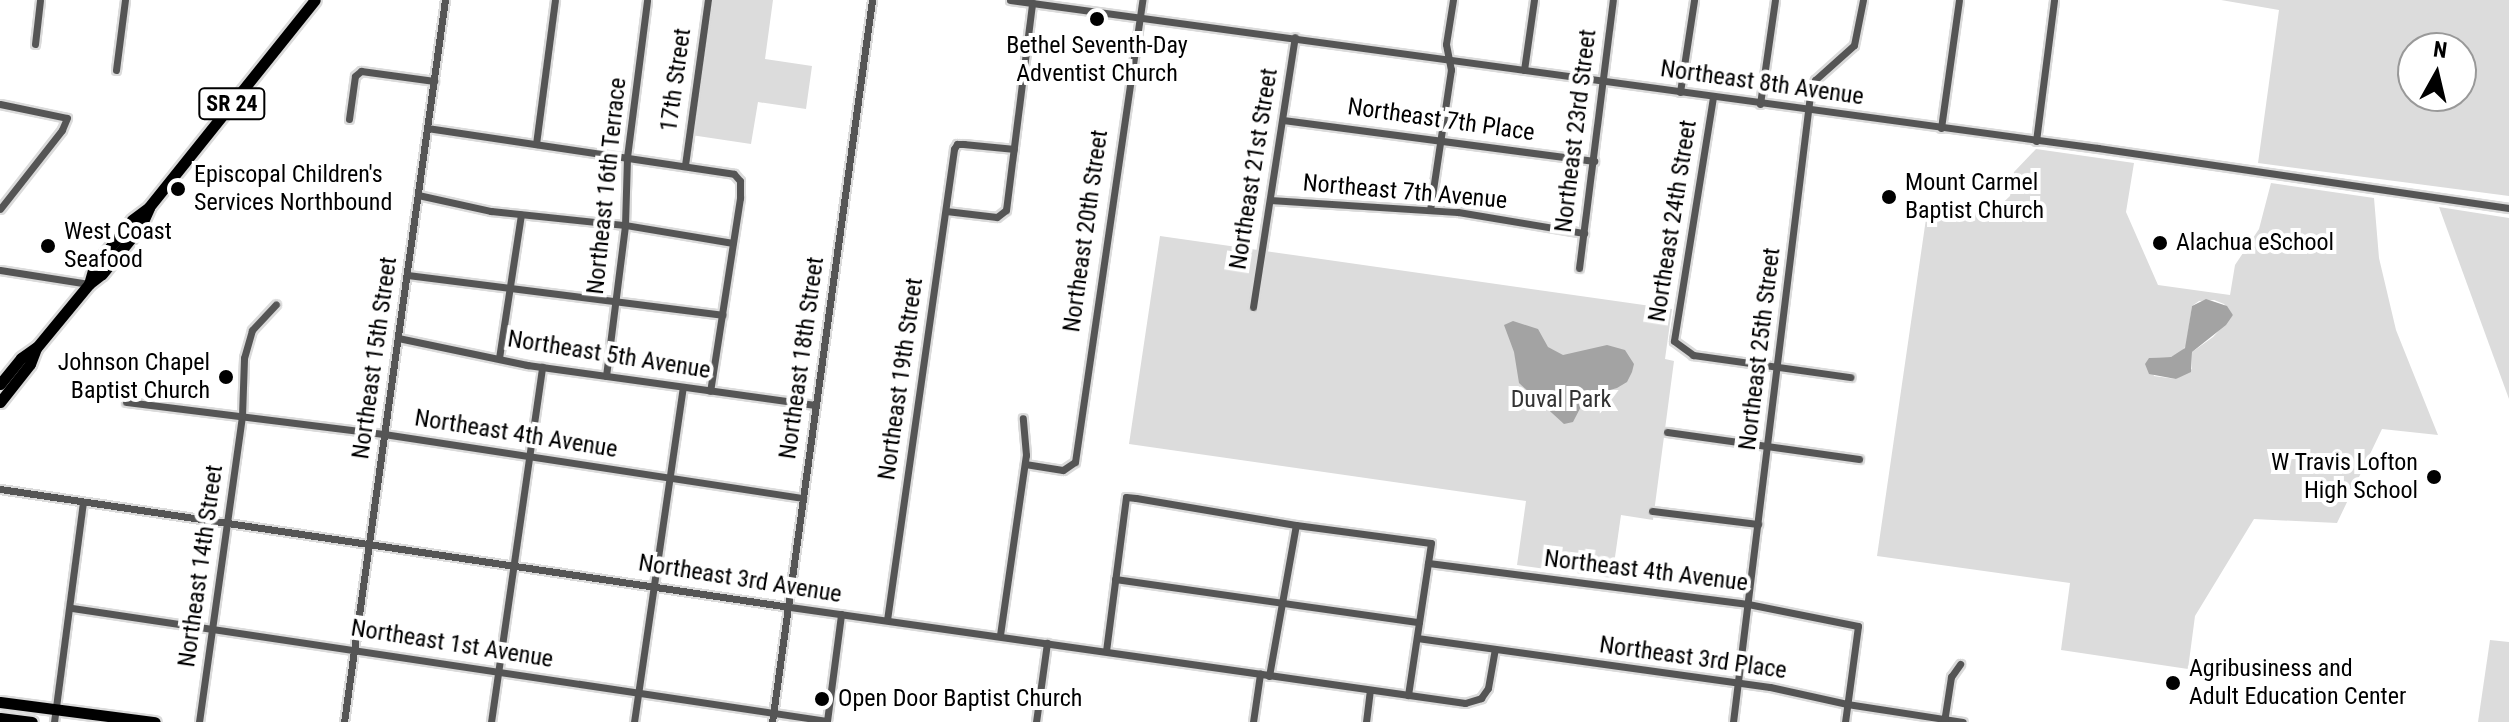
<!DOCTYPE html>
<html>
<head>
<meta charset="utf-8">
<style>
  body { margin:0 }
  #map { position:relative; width:2509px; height:722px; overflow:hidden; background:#fff; font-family:"Roboto Condensed",sans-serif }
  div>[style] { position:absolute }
  .green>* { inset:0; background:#dcdcdc }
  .water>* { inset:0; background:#a3a3a3 }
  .roads { filter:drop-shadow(2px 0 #dbdbdb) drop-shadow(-2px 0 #dbdbdb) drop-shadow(0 2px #dbdbdb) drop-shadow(0 -2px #dbdbdb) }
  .minor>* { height:7px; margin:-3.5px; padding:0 3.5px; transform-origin:3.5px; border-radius:3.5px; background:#555 }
  .highway>* { height:11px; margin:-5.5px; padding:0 5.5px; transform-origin:5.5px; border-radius:5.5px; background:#000 }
  .dots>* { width:22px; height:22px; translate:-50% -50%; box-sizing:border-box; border:4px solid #fff; border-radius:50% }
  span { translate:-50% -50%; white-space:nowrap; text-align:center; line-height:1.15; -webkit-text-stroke:8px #fff; paint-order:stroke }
  .shield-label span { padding:2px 6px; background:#fff; border:2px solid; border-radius:6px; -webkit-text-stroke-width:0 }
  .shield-label { font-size:22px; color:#000; font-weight:700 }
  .poi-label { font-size:24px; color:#000 }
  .left { translate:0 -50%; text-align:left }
  .right { translate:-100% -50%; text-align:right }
  .street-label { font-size:24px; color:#000 }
  .park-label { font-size:24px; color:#333 }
  .north { position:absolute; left:2397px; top:32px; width:80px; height:80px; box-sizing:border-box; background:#fff; border:2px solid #999; border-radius:50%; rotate:8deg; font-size:22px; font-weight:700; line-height:32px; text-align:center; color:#000 }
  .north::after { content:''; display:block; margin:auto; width:28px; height:36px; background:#000; clip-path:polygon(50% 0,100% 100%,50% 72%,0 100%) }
</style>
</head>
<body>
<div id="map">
  <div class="green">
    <div style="clip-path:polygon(711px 0,773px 0,765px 59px,812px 66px,806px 109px,758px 102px,751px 144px,691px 135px)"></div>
    <div style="clip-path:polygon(evenodd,2221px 0,2509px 0,2509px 196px,2258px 163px,2279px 10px,2221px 0,2413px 48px,2461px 48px,2461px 96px,2413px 96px,2413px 48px)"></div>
    <div style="clip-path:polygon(evenodd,2036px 149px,2134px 163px,2126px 212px,2158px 285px,2230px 295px,2235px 265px,2259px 229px,2271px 183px,2374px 198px,2379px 258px,2396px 330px,2438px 435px,2382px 429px,2337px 523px,2254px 519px,2195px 616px,2188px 669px,2061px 650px,2070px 583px,1877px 556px,1928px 205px,1992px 213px,2010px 196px,2014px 172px,2036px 149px,2214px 300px,2224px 304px,2233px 315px,2213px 337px,2192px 352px,2192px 369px,2176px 379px,2154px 376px,2149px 358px,2171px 357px,2181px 352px,2186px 346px,2192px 306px,2199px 301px,2214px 300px)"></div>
    <div style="clip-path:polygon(2439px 207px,2509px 218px,2509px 399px)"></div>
    <div style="clip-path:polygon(1160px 236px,1672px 309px,1665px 359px,1674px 361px,1653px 520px,1621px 515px,1612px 578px,1517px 565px,1526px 501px,1129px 444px)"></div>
    <div style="clip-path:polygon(2490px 640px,2509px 642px,2509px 722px,2478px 722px)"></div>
  </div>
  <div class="water">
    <div style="clip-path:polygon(2206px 299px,2227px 306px,2233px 315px,2226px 325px,2192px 352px,2191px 372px,2176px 379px,2149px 374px,2145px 364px,2149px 358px,2171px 357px,2185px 348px,2192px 306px)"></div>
    <div style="clip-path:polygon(1513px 321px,1538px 329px,1548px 347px,1563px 355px,1607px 345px,1625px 350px,1634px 364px,1632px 372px,1627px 382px,1617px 388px,1586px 397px,1573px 422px,1564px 424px,1519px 383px,1514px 352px,1504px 325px)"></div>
  </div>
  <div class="roads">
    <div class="minor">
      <div style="left:1010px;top:0;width:1098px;rotate:7.75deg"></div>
      <div style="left:2098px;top:148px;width:415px;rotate:8.3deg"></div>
      <div style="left:35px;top:44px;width:44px;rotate:-83.5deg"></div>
      <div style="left:116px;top:70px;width:71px;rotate:-82.7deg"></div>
      <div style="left:1524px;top:70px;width:71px;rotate:-81.9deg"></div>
      <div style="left:1680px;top:92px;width:93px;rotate:-81.3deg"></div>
      <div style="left:1713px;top:97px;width:247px;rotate:99.1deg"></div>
      <div style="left:1674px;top:341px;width:24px;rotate:36deg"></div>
      <div style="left:1693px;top:355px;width:159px;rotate:8deg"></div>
      <div style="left:0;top:104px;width:68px;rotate:11.8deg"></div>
      <div style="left:67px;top:118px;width:13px;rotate:113deg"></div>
      <div style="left:62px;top:130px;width:100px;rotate:128.1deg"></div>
      <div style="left:1760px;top:104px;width:105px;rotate:-81.8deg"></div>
      <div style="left:349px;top:119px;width:43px;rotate:-82.1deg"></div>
      <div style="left:355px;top:76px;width:8px;rotate:-40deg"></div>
      <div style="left:361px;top:71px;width:74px;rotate:7.8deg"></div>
      <div style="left:1283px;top:120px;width:314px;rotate:7.5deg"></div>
      <div style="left:427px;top:128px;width:310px;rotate:8.5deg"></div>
      <div style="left:734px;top:174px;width:9px;rotate:49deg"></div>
      <div style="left:740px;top:181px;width:17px;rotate:90deg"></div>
      <div style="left:740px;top:198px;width:195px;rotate:98.8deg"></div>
      <div style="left:1941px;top:128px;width:129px;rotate:-82deg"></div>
      <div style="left:2036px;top:141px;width:142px;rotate:-82.7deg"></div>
      <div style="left:536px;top:144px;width:145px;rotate:-82.5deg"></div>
      <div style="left:685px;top:165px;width:167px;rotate:-82.1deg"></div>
      <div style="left:418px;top:195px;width:75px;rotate:12.4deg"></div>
      <div style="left:491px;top:211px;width:135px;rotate:6deg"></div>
      <div style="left:625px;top:225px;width:109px;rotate:9.5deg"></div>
      <div style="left:1270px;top:200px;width:188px;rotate:3.7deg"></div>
      <div style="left:1458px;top:212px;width:128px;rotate:9.5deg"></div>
      <div style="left:1430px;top:210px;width:142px;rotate:-81.5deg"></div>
      <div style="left:1451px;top:70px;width:26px;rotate:-101deg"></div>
      <div style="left:1446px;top:44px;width:45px;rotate:-81deg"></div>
      <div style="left:946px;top:211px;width:51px;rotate:6.7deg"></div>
      <div style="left:997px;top:217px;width:11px;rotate:-38deg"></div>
      <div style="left:1006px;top:210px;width:209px;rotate:-82.8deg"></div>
      <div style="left:1579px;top:268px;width:270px;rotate:-82.8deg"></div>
      <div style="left:0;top:270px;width:90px;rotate:8.9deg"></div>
      <div style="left:407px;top:275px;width:318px;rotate:7.2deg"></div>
      <div style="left:1253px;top:307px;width:273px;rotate:-81.2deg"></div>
      <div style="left:398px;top:338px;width:132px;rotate:11.8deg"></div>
      <div style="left:527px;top:365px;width:291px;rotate:7.9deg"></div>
      <div style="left:499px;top:358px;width:145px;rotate:-81.3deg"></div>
      <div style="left:606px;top:376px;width:152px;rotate:-82.8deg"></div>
      <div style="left:625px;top:225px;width:68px;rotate:-88.3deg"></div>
      <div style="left:627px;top:157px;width:158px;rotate:-82.7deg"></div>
      <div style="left:126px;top:402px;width:260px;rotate:7.1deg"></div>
      <div style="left:384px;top:434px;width:424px;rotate:8.7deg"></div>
      <div style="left:1667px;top:432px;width:194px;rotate:8deg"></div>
      <div style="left:1025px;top:464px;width:38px;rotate:9deg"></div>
      <div style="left:1063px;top:470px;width:14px;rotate:-34deg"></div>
      <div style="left:1075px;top:462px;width:467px;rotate:-81.7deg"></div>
      <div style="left:0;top:489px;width:792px;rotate:8.5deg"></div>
      <div style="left:783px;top:606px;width:689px;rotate:8.09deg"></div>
      <div style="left:1465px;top:703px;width:17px;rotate:-17deg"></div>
      <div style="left:1481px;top:698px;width:12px;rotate:-55deg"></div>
      <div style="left:1488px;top:688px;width:39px;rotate:-80deg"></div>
      <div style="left:1652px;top:511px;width:107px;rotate:7deg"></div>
      <div style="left:1428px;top:563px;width:323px;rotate:7.3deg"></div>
      <div style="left:1748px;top:604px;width:112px;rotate:11.3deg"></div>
      <div style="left:1858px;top:626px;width:97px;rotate:97.7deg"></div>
      <div style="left:1115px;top:579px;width:307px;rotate:8.1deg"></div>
      <div style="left:72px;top:608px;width:763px;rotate:8.51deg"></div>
      <div style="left:827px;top:721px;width:108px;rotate:-82.5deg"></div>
      <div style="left:887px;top:620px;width:476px;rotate:-81.9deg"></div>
      <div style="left:954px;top:149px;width:6px;rotate:-59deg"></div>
      <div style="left:957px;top:144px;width:7px"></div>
      <div style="left:964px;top:144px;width:50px;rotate:5.7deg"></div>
      <div style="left:1000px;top:635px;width:182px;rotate:-81.8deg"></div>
      <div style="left:1026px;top:455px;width:37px;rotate:-95deg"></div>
      <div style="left:1417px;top:638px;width:356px;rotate:7.9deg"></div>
      <div style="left:1770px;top:687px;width:79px;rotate:12.4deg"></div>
      <div style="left:1847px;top:704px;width:117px;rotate:8.8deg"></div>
      <div style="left:1106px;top:651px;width:155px;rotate:-82.6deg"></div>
      <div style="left:1126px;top:497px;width:10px;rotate:6deg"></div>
      <div style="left:1136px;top:498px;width:162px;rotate:9.6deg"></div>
      <div style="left:1296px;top:525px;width:136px;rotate:7.6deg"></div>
      <div style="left:1431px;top:543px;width:154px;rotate:98.6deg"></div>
      <div style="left:1269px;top:676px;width:153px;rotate:-79.9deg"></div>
      <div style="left:54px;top:722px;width:222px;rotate:-82.5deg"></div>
      <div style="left:199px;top:722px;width:309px;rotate:-82deg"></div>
      <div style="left:242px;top:416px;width:58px;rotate:-88deg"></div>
      <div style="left:244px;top:358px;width:29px;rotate:-74deg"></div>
      <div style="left:252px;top:330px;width:35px;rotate:-47deg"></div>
      <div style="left:344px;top:722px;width:729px;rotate:-82.04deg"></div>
      <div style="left:491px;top:722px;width:359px;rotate:-81.8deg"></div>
      <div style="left:634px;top:722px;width:338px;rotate:-81.7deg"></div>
      <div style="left:772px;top:722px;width:729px;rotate:-82.11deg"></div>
      <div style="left:1036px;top:722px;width:80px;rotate:-82.1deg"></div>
      <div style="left:1253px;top:722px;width:49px;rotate:-81.7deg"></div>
      <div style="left:1366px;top:722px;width:32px;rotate:-83deg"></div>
      <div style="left:1733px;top:722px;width:632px;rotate:-83deg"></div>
      <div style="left:1810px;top:95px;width:16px;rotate:-72deg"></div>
      <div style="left:1815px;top:80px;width:52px;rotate:-41.9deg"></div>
      <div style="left:1854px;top:45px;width:46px;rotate:-78.7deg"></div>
      <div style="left:1944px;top:722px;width:46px;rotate:-81.2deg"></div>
      <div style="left:1951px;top:677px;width:16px;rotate:-55deg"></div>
    </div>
    <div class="highway">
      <div style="left:89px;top:284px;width:18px;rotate:-74deg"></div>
      <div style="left:94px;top:267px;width:60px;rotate:-51deg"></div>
      <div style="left:132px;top:220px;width:21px;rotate:-37deg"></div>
      <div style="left:149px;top:207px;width:265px;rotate:-51.3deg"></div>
      <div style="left:0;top:384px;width:33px;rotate:-51deg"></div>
      <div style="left:21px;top:358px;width:19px;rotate:-35deg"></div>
      <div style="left:37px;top:347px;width:82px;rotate:-50.5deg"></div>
      <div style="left:89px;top:284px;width:16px;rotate:-38deg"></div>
      <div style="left:102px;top:274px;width:62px;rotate:-50.9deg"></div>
      <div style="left:141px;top:226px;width:20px;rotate:-66deg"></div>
      <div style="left:0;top:402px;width:48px;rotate:-51.7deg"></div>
      <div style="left:30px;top:364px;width:17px;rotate:-69deg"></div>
      <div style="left:0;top:702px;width:156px;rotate:7.4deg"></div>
      <div style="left:0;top:718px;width:32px;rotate:7deg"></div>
    </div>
  </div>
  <div class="dots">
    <div style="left:1097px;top:19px;background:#000"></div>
    <div style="left:178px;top:189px;background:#000"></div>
    <div style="left:1889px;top:197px;background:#000"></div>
    <div style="left:2160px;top:243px;background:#000"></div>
    <div style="left:48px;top:246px;background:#000"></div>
    <div style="left:226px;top:377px;background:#000"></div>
    <div style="left:2434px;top:477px;background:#000"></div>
    <div style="left:2173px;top:683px;background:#000"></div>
    <div style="left:822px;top:699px;background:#000"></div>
  </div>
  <div class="shield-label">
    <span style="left:232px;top:104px">SR 24</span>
  </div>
  <div class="poi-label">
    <span style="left:1097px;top:60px">Bethel Seventh-Day<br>Adventist Church</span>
    <span class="left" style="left:194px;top:189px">Episcopal Children's<br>Services Northbound</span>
    <span class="left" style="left:1905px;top:197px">Mount Carmel<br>Baptist Church</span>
    <span class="left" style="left:64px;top:246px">West Coast<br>Seafood</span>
    <span class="left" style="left:2176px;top:243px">Alachua eSchool</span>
    <span class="right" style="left:210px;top:377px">Johnson Chapel<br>Baptist Church</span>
    <span class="right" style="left:2418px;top:477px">W Travis Lofton<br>High School</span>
    <span class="left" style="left:2189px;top:683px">Agribusiness and<br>Adult Education Center</span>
    <span class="left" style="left:838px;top:699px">Open Door Baptist Church</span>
  </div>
  <div class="street-label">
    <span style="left:676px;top:80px;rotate:-82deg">17th Street</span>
    <span style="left:1762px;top:83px;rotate:8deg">Northeast 8th Avenue</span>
    <span style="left:1441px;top:120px;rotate:8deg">Northeast 7th Place</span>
    <span style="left:1576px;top:131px;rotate:-83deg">Northeast 23rd Street</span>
    <span style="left:1254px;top:169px;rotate:-81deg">Northeast 21st Street</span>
    <span style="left:607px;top:186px;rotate:-84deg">Northeast 16th Terrace</span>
    <span style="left:1405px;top:192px;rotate:5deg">Northeast 7th Avenue</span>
    <span style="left:1673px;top:221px;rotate:-81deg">Northeast 24th Street</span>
    <span style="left:1086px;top:231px;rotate:-82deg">Northeast 20th Street</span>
    <span style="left:1760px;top:349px;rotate:-83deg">Northeast 25th Street</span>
    <span style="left:609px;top:355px;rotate:9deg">Northeast 5th Avenue</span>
    <span style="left:375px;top:358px;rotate:-82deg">Northeast 15th Street</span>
    <span style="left:802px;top:358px;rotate:-82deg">Northeast 18th Street</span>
    <span style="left:901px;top:379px;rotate:-82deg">Northeast 19th Street</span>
    <span style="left:516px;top:434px;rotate:9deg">Northeast 4th Avenue</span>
    <span style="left:201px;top:566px;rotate:-82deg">Northeast 14th Street</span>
    <span style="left:1646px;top:571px;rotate:7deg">Northeast 4th Avenue</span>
    <span style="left:740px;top:579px;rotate:9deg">Northeast 3rd Avenue</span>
    <span style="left:452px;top:644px;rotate:9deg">Northeast 1st Avenue</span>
    <span style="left:1693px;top:658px;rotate:8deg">Northeast 3rd Place</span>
  </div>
  <div class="park-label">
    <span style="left:1561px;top:400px">Duval Park</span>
  </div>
  <div class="north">N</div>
</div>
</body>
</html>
